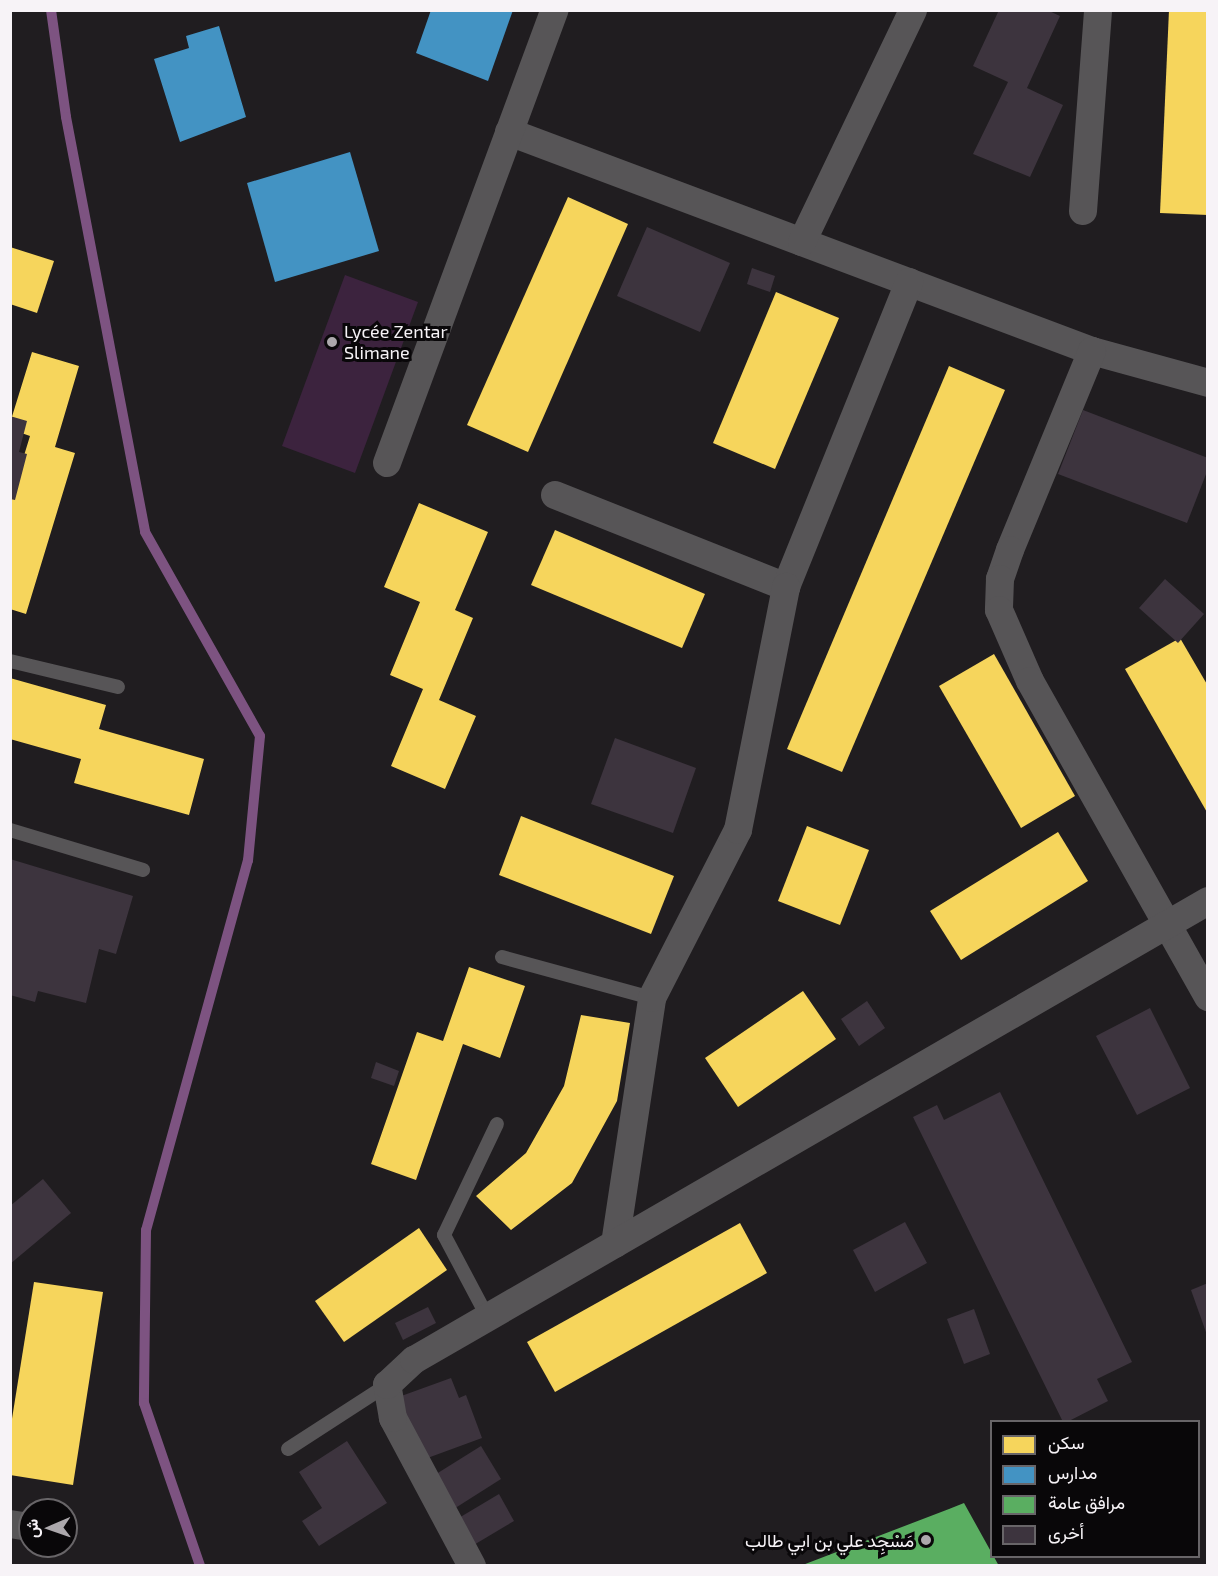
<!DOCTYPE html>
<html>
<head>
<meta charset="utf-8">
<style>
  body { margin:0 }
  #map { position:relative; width:1218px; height:1576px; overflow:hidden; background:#201d20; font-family:"Exo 2",Vazirmatn,sans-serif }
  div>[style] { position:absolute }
  .green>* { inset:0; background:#3c233e }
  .homes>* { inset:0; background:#f6d55c }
  .schools>* { inset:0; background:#4393c3 }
  .public>* { inset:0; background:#5aae61 }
  .stream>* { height:10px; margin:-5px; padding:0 5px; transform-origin:5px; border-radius:5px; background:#7d5381 }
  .building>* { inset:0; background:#3d343e }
  .service>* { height:14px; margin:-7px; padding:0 7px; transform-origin:7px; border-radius:7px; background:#575557 }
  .minor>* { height:28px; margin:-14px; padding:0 14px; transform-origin:14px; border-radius:14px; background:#575557 }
  .dots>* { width:16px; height:16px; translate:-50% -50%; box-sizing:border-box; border:3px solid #090709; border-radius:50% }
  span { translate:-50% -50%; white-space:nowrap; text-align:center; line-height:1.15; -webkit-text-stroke:6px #090709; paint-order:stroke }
  .poi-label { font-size:18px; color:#f7f3f7 }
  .left { translate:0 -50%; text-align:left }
  .right { translate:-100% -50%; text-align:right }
  .frame { position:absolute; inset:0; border:12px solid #f7f3f7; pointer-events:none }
  .legend { position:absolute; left:990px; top:1420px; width:210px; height:138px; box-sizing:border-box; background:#090709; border:2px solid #686568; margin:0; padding:8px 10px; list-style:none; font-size:18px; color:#f7f3f7 }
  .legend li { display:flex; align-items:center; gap:12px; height:30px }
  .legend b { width:30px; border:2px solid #686568 }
  .north { position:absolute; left:18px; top:1498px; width:60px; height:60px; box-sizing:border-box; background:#090709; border:2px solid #686568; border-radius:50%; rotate:268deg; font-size:16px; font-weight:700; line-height:24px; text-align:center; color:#f7f3f7 }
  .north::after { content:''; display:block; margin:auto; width:21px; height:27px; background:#aca8ac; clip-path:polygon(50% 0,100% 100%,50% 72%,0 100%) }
</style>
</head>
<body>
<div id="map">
  <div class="green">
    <div style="clip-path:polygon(345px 275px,418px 302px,355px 473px,282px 446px)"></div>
  </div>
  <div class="homes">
    <div style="clip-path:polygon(1169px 10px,1208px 10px,1208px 215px,1160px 213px)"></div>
    <div style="clip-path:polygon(568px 197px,628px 224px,528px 452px,467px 425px)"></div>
    <div style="clip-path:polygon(10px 247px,54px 261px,37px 313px,10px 304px)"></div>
    <div style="clip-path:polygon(776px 292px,839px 318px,775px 469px,713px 443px)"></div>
    <div style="clip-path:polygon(32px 352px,79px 366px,55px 447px,75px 453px,26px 614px,10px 609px,10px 501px,30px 436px,10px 429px,10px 423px)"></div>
    <div style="clip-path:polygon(949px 366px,1005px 390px,842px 772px,787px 749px)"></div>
    <div style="clip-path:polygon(419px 503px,488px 532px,455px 610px,473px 618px,439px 700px,476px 716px,445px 789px,391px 766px,423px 689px,390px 675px,420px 602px,384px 587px)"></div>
    <div style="clip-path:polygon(555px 530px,705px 594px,682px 648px,531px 585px)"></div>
    <div style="clip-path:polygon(1180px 638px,1208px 686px,1208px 814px,1125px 669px)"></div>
    <div style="clip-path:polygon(994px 654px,1075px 796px,1021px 828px,939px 686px)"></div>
    <div style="clip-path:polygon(10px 678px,106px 705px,99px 729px,204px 759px,189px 815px,74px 783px,81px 759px,10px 739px)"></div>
    <div style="clip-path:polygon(521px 816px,674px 876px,651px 934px,499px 875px)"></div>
    <div style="clip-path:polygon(807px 826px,869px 850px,840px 925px,778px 901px)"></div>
    <div style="clip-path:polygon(1058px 832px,1088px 881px,961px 960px,930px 911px)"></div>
    <div style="clip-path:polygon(469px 967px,525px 986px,500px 1058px,463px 1044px,416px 1180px,371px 1164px,417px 1032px,443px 1041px)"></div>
    <div style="clip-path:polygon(803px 991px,836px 1039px,738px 1107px,705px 1058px)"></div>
    <div style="clip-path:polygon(581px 1015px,630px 1023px,617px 1101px,572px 1183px,511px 1230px,476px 1196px,526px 1153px,564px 1086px)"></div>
    <div style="clip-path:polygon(740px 1223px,767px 1273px,555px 1392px,527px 1342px)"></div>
    <div style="clip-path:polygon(419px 1228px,447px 1270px,344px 1342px,315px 1301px)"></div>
    <div style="clip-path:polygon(34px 1282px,103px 1292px,73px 1485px,10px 1475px,10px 1431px)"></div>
  </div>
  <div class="schools">
    <div style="clip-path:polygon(431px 10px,513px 10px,488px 81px,416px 53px)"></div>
    <div style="clip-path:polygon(219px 26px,246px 117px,180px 142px,154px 59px,189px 48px,186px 36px)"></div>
    <div style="clip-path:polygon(350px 152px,379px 251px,275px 282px,247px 183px)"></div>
  </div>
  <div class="public">
    <div style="clip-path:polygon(964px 1503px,999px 1566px,800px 1566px,949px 1509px)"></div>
  </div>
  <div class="stream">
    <div style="left:51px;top:10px;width:108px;rotate:82deg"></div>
    <div style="left:66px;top:117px;width:422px;rotate:79.2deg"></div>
    <div style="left:145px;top:532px;width:234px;rotate:60.6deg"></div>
    <div style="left:260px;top:736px;width:125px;rotate:95.5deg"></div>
    <div style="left:248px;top:860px;width:384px;rotate:105.4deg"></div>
    <div style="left:146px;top:1230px;width:173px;rotate:90.7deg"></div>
    <div style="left:144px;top:1403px;width:172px;rotate:71deg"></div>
  </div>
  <div class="building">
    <div style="clip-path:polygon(999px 10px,1047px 10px,1060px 16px,1027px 88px,1063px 105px,1030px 177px,973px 154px,1008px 82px,973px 66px)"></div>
    <div style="clip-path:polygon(647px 227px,730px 263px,700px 332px,617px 296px)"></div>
    <div style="clip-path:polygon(752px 268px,775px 276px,770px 292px,747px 284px)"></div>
    <div style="clip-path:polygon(1083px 410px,1208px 458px,1208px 469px,1187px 523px,1058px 474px)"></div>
    <div style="clip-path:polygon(10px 416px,27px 421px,19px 452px,27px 454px,15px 500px,10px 499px)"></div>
    <div style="clip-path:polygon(1165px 579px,1204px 614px,1178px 643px,1139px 608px)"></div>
    <div style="clip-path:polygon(615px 738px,696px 768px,673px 833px,591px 804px)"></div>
    <div style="clip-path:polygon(10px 859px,133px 896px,116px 954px,99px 949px,86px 1003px,38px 991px,35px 1002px,10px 995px)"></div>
    <div style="clip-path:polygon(867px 1001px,885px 1028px,859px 1046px,841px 1019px)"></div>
    <div style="clip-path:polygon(1150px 1008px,1190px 1088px,1137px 1115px,1096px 1036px)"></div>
    <div style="clip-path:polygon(376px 1062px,399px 1071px,394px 1086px,371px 1078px)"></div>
    <div style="clip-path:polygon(1000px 1092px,1132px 1362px,1097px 1379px,1108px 1401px,1067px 1422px,1063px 1422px,913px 1117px,937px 1105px,944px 1120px)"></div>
    <div style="clip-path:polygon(43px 1179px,71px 1213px,10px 1264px,10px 1206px)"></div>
    <div style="clip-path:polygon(905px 1222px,927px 1263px,875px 1292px,853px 1250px)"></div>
    <div style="clip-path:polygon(1208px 1283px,1208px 1335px,1207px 1335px,1191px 1290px)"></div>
    <div style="clip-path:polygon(428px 1307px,436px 1323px,403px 1340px,395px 1323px)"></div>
    <div style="clip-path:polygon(974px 1309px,990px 1354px,964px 1364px,947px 1319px)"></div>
    <div style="clip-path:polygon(451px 1378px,459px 1398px,466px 1395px,482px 1438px,403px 1467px,393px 1399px)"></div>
    <div style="clip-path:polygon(347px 1441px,387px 1503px,319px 1546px,302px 1521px,322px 1508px,299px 1472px)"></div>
    <div style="clip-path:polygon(481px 1446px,501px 1479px,438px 1519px,417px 1486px)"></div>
    <div style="clip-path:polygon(499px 1494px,514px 1521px,462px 1552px,447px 1525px)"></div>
  </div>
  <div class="service">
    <div style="left:10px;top:661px;width:111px;rotate:13.5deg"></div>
    <div style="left:10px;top:830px;width:139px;rotate:16.7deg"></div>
    <div style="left:502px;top:957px;width:156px;rotate:15.3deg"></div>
    <div style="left:488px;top:1318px;width:94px;rotate:-117.9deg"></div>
    <div style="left:444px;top:1235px;width:123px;rotate:-64.5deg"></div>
    <div style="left:288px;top:1449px;width:118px;rotate:-32.9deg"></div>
  </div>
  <div class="minor">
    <div style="left:509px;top:132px;width:623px;rotate:20.59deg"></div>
    <div style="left:1092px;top:351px;width:120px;rotate:15.4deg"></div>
    <div style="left:1083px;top:211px;width:202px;rotate:-85.7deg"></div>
    <div style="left:802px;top:242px;width:257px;rotate:-64.4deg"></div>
    <div style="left:1092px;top:351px;width:215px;rotate:112.4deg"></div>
    <div style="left:1010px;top:550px;width:31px;rotate:109deg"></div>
    <div style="left:1000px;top:579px;width:31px;rotate:92deg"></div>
    <div style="left:999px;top:610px;width:77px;rotate:66.4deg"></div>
    <div style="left:1030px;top:681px;width:363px;rotate:60.6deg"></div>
    <div style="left:387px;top:463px;width:483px;rotate:-69.7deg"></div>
    <div style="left:555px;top:495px;width:249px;rotate:21.7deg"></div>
    <div style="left:786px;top:587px;width:329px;rotate:-68deg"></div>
    <div style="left:615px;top:1244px;width:249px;rotate:-81.4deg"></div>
    <div style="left:652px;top:998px;width:189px;rotate:-62.9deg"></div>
    <div style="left:738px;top:830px;width:248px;rotate:-78.8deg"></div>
    <div style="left:10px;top:1524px;width:20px;rotate:9deg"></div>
    <div style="left:472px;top:1566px;width:168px;rotate:-118.1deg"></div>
    <div style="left:393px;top:1418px;width:34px;rotate:-100deg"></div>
    <div style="left:387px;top:1385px;width:37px;rotate:-43deg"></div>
    <div style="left:414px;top:1360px;width:917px;rotate:-30.03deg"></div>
  </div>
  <div class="dots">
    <div style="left:332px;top:342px;background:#aca8ac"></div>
    <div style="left:926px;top:1540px;background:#aca8ac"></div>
  </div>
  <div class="poi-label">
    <span class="left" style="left:344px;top:342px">Lycée Zentar<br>Slimane</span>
    <span class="right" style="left:914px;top:1540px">مَسْجِد علي بن ابي طالب</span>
  </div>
  <div class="frame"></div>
  <ul class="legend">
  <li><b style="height:16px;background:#f6d55c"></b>سكن</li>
  <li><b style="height:16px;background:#4393c3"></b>مدارس</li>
  <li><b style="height:16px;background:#5aae61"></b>مرافق عامة</li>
  <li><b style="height:16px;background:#3d343e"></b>أخرى</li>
  </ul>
  <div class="north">ش</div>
</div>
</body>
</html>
